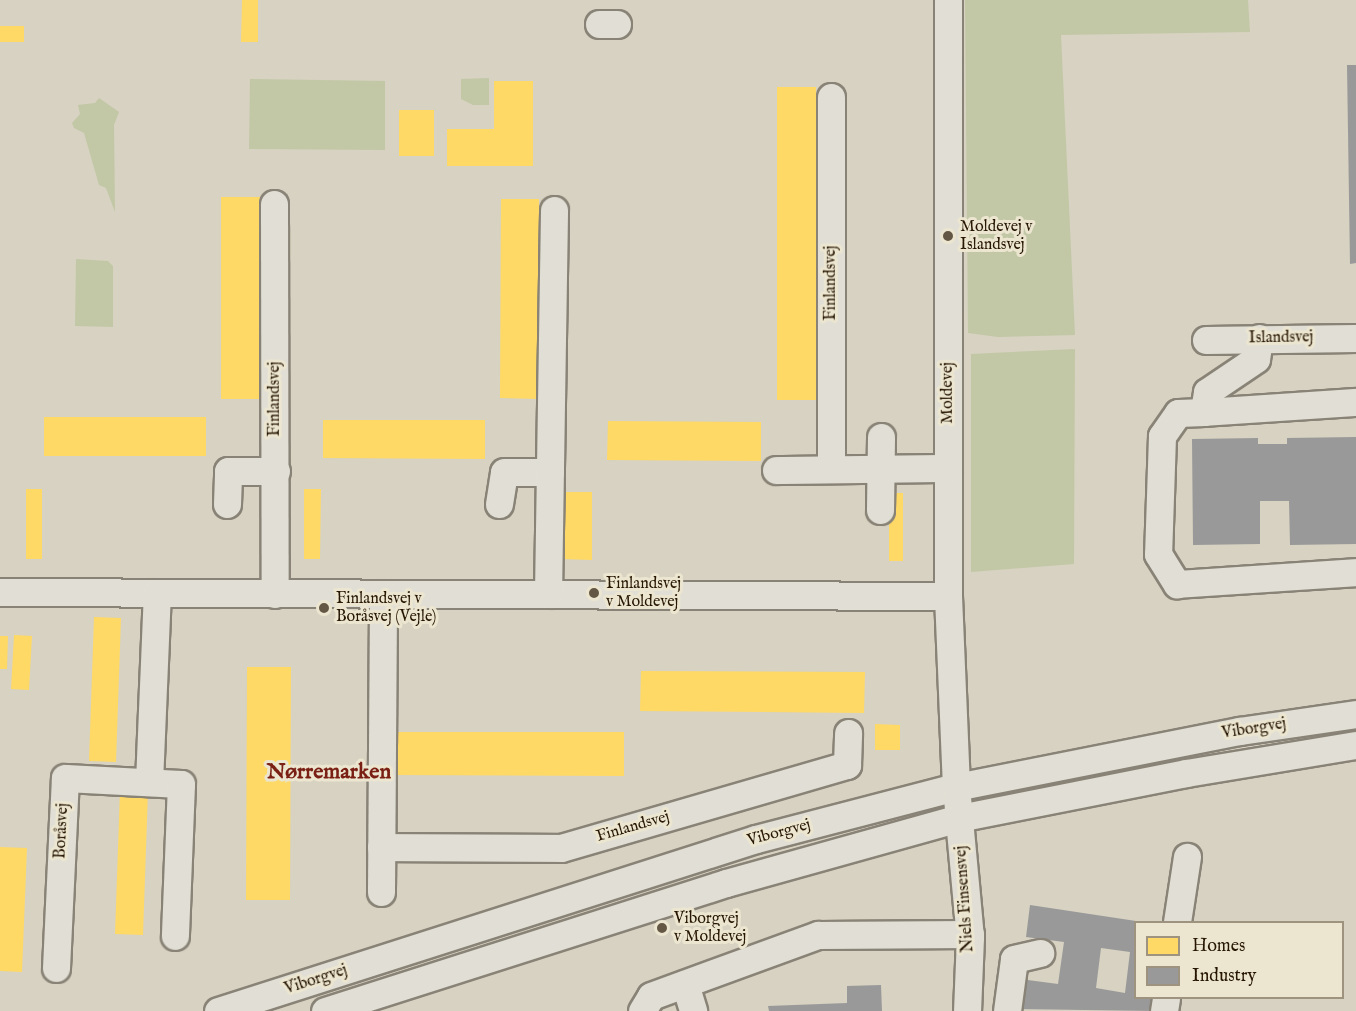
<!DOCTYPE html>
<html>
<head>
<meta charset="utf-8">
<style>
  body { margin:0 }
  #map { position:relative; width:1356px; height:1011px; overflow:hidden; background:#d7d2c1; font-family:"IM FELL English",serif }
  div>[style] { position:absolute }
  .green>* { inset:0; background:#c2c8a6 }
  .homes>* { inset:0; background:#ffd966 }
  .industry>* { inset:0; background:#999 }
  .roads { filter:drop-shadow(2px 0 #898377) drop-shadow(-2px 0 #898377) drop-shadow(0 2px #898377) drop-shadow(0 -2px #898377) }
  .minor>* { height:27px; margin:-13.5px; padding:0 13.5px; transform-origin:13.5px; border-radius:13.5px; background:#e1dfd5 }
  .dots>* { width:16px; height:16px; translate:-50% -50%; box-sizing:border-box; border:3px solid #ece6d0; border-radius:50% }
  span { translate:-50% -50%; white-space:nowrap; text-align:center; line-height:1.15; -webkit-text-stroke:6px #ece6d0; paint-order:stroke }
  .poi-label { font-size:16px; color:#261602 }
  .left { translate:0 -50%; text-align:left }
  .street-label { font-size:16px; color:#261602 }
  .district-label { font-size:22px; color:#7a1f14; font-weight:700 }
  .legend { position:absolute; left:1134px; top:921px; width:210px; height:78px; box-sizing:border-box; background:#ece6d0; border:2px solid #9d937e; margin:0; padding:8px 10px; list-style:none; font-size:18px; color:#261602 }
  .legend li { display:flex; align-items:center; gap:12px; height:30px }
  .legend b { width:30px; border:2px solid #9d937e }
</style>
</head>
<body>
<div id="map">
  <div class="green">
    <div style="clip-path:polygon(965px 0,1248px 0,1250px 32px,1061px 35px,1075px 335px,998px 337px,968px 333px)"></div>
    <div style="clip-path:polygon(489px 78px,489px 105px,473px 105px,461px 99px,461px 79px)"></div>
    <div style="clip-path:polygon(250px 79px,385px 81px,385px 150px,249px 149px)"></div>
    <div style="clip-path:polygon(99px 98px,119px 112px,114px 125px,115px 212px,106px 188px,99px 185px,84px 133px,74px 128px,72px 123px,80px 114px,78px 105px,95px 103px)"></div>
    <div style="clip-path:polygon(76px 259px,108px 261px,113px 266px,113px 327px,75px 326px)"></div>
    <div style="clip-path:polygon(1075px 349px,1074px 564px,971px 572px,971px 354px)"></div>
  </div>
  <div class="homes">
    <div style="clip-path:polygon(242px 0,258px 0,258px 42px,241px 42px)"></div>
    <div style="clip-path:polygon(0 26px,24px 26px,24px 42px,0 42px)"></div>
    <div style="clip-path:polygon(494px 81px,533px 81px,533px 166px,447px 166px,447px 129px,494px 129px)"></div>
    <div style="clip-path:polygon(777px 87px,816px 87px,816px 400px,777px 400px)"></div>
    <div style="clip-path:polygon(399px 110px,434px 110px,434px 156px,399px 156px)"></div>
    <div style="clip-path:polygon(221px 197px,260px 197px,259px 399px,221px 399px)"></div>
    <div style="clip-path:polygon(501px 199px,539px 199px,539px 399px,500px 398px)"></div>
    <div style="clip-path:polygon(44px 417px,206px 417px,206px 456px,44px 456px)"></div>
    <div style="clip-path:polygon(323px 420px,485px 420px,485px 459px,323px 458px)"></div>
    <div style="clip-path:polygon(608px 421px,761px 422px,761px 461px,607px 460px)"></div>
    <div style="clip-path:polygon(26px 489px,42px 489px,42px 559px,26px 559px)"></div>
    <div style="clip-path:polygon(304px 489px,321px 489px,320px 559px,304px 559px)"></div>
    <div style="clip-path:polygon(560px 492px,592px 492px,592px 560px,560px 559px)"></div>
    <div style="clip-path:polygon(889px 493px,903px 493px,903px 561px,889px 561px)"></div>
    <div style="clip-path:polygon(94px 617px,121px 618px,116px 762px,89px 761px)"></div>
    <div style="clip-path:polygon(14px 635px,32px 636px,29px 690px,11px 689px)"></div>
    <div style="clip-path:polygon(0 636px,8px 636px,7px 669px,0 669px)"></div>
    <div style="clip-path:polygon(247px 667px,291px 667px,290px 900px,246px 900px)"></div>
    <div style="clip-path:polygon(641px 671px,865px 672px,864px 713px,640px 711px)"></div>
    <div style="clip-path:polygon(875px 724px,900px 725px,900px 750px,875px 750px)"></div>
    <div style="clip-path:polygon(393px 732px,624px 732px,624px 776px,393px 775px)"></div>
    <div style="clip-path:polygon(120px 790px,148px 791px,143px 935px,115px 934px)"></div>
    <div style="clip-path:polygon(0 847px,27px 848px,22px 972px,0 971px)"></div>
  </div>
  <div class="industry">
    <div style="clip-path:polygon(1347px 65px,1356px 65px,1356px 263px,1350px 264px)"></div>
    <div style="clip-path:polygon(1356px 437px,1356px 544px,1290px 545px,1289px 501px,1260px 501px,1260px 544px,1193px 545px,1192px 439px,1258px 438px,1258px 444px,1287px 444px,1287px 438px)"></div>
    <div style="clip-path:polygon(evenodd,1030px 905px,1136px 921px,1136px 998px,1156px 998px,1154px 1011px,1016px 1009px,1020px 979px,1058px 984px,1064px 942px,1026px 937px,1030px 905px,1101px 948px,1130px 952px,1125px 993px,1096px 988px,1101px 948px)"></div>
    <div style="clip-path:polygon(881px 985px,882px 1011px,769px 1011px,768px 1006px,847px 1003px,847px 986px)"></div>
  </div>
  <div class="roads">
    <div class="minor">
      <div style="left:948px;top:0;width:596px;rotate:90deg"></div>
      <div style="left:948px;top:596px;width:191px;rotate:87.6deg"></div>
      <div style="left:956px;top:787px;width:151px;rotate:84.7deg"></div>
      <div style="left:970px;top:937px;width:74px;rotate:92.3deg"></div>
      <div style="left:599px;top:24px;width:18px"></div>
      <div style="left:831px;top:97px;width:372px;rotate:90deg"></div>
      <div style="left:274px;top:204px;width:390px;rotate:89.9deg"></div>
      <div style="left:1259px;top:338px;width:21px;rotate:98deg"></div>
      <div style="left:1256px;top:359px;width:59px;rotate:146deg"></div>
      <div style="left:1207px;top:392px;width:20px;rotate:99deg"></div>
      <div style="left:1204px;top:412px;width:26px;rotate:178deg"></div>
      <div style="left:1178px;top:413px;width:28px;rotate:125deg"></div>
      <div style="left:1162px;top:436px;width:118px;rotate:91.9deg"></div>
      <div style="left:1158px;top:554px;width:36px;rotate:58deg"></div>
      <div style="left:1177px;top:584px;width:179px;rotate:-3.8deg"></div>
      <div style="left:1206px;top:340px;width:150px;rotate:-0.8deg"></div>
      <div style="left:1204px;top:412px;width:152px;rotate:-3.8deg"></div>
      <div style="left:776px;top:470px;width:172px;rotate:-0.7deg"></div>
      <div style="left:227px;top:504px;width:33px;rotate:-88deg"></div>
      <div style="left:228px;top:471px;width:48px"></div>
      <div style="left:499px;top:504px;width:32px;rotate:-81deg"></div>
      <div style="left:504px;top:472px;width:46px"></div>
      <div style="left:880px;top:510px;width:73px;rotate:-89.2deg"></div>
      <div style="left:0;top:592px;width:948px;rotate:0.24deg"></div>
      <div style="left:548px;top:594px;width:384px;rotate:-89.1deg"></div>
      <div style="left:149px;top:782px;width:189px;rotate:-87.6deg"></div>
      <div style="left:381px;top:847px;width:180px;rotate:0.3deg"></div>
      <div style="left:561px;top:848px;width:298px;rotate:-16.2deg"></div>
      <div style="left:847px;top:765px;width:32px;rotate:-88deg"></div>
      <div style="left:381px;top:892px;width:298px;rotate:-89.6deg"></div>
      <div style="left:1177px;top:922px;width:66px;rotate:-81.3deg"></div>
      <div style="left:56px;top:968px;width:190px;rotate:-87.3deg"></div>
      <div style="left:65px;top:778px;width:116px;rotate:3deg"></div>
      <div style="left:181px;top:784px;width:152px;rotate:92.3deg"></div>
      <div style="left:685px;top:984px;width:28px;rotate:73deg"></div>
      <div style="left:218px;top:1011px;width:565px;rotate:-17.73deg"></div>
      <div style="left:756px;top:839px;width:207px;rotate:-14.6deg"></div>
      <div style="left:956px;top:787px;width:289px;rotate:-11.2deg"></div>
      <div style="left:1240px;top:731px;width:117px;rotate:-8.3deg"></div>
      <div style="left:325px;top:1011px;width:421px;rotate:-17.7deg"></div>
      <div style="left:726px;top:883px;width:242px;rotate:-15.6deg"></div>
      <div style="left:959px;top:818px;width:231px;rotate:-11.2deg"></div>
      <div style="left:1186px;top:773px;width:172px;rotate:-9.4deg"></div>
      <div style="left:642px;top:1011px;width:17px;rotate:-59deg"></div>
      <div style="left:651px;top:996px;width:178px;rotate:-20.1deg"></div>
      <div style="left:818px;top:935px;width:152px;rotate:-0.4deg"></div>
      <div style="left:1007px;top:1011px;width:52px;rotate:-82.3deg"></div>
      <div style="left:1014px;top:959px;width:27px;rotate:-13deg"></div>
      <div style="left:1164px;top:1011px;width:13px;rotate:-81deg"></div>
    </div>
  </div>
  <div class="dots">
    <div style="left:948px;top:236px;background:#645845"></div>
    <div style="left:594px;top:593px;background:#645845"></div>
    <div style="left:324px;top:608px;background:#645845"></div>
    <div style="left:662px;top:928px;background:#645845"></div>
  </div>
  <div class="poi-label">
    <span class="left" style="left:960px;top:236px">Moldevej v<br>Islandsvej</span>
    <span class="left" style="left:606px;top:593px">Finlandsvej<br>v Moldevej</span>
    <span class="left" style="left:336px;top:608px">Finlandsvej v<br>Boråsvej (Vejle)</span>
    <span class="left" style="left:674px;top:928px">Viborgvej<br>v Moldevej</span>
  </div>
  <div class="street-label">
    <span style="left:831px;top:283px;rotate:-90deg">Finlandsvej</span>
    <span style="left:1281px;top:338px;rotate:-1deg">Islandsvej</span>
    <span style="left:948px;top:393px;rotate:-90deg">Moldevej</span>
    <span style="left:275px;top:399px;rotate:-90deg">Finlandsvej</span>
    <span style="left:1254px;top:729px;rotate:-9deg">Viborgvej</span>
    <span style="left:633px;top:827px;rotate:-16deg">Finlandsvej</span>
    <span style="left:62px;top:831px;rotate:-87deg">Boråsvej</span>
    <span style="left:779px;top:833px;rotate:-15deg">Viborgvej</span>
    <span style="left:965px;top:899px;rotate:-94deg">Niels Finsensvej</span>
    <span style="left:316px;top:980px;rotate:-18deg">Viborgvej</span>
  </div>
  <div class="district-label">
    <span style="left:329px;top:773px">Nørremarken</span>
  </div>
  <ul class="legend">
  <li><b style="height:16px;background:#ffd966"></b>Homes</li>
  <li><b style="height:16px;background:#999"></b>Industry</li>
  </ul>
</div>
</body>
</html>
